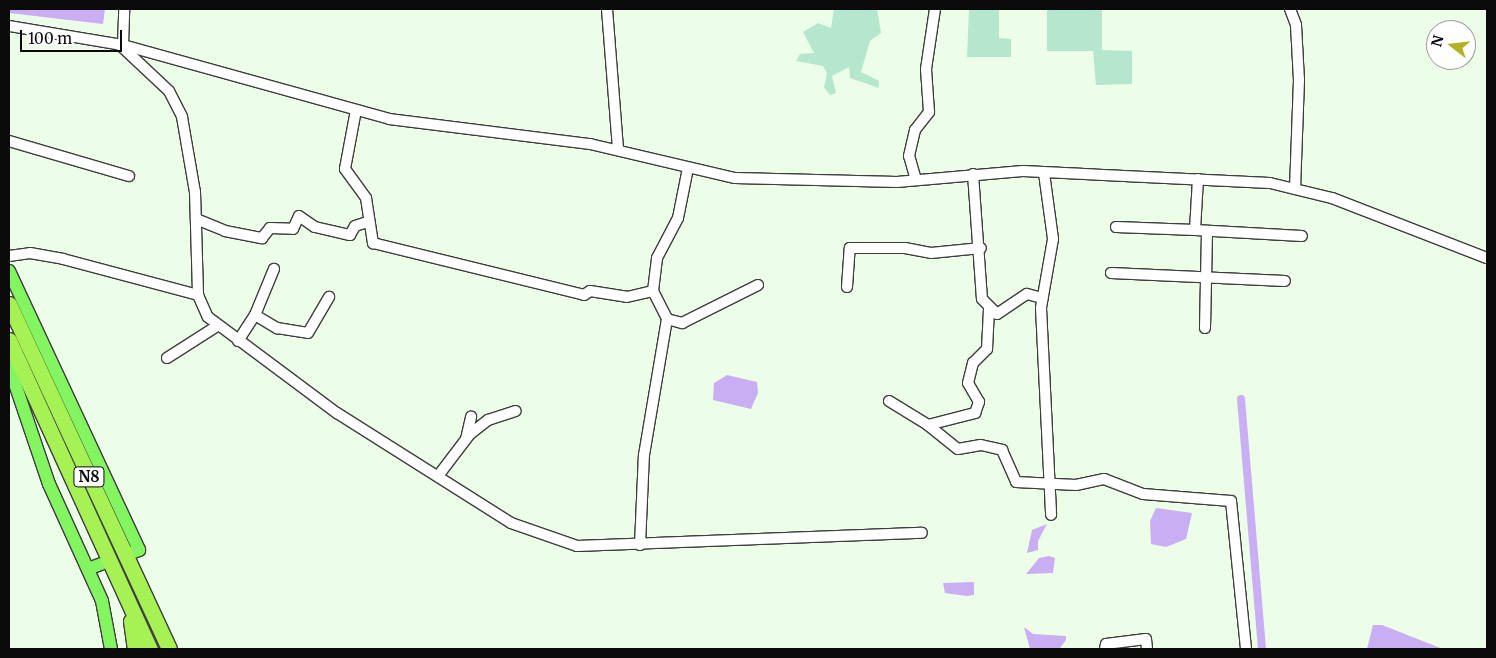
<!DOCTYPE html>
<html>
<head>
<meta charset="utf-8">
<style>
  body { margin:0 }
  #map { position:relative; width:1496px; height:658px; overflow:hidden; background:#ecfee8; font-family:Merriweather,serif }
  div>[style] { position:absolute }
  .green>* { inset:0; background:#b4e7cd }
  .water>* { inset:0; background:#caaef4 }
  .canal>* { height:8px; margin:-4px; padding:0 4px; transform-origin:4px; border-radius:4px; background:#caaef4 }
  .roads { filter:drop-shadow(1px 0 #3d3d3d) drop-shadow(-1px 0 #3d3d3d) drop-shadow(0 1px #3d3d3d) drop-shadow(0 -1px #3d3d3d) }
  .minor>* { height:10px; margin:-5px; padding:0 5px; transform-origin:5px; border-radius:5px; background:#fff }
  .major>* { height:12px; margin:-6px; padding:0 6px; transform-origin:6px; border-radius:6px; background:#83f561 }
  .highway>* { height:15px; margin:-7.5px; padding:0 7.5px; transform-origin:7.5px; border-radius:7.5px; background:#a6f154 }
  span { translate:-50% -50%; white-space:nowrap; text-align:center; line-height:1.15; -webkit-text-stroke:5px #fff; paint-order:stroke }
  .shield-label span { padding:1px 4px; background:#fff; border:1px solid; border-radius:4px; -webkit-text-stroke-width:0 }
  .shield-label { font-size:15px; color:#0a0a0a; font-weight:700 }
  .frame { position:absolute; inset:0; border:10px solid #0a0a0a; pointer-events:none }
  .north { position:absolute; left:1426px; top:20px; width:50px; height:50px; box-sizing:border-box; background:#fff; border:1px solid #9d9d9d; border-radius:50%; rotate:286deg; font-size:14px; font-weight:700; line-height:20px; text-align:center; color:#0a0a0a }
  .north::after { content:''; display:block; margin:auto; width:18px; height:22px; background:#b5b127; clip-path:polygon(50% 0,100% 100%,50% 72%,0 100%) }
  .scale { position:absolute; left:20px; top:30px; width:102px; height:22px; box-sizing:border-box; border:2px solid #0a0a0a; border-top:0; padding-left:6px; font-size:15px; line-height:18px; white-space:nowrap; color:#0a0a0a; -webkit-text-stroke:4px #fff; paint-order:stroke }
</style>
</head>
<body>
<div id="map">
  <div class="green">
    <div style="clip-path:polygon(834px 9px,877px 9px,881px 33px,870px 41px,861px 72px,879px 81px,879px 88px,850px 78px,849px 67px,832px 76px,836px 93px,830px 95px,824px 87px,827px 73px,823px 66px,796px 61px,800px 54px,814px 53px,803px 32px,818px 23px,831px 28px)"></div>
    <div style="clip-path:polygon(969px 9px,999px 9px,999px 38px,1011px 39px,1011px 57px,967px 57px)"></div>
    <div style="clip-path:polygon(1047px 9px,1110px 9px,1102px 9px,1102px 50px,1132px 51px,1132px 84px,1096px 85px,1093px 51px,1047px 51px)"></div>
  </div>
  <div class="water">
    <div style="clip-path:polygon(9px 9px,105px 9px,103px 24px,9px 13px)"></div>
    <div style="clip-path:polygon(727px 375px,757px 382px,758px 393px,751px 409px,713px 400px,714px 383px)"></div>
    <div style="clip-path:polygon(1156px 508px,1192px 513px,1186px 539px,1166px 547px,1151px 544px,1150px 521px)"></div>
    <div style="clip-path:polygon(1047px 524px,1038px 541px,1038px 550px,1027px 553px,1032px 530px)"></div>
    <div style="clip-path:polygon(1049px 556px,1055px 558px,1053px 573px,1026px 574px,1039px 558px)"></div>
    <div style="clip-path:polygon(974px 582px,974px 595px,967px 596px,945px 593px,943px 583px)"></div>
    <div style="clip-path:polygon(1373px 625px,1382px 625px,1443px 649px,1367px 649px)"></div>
    <div style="clip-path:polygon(1024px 627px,1033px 634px,1066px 636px,1066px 640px,1060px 648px,1030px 649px)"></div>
  </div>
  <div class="canal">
    <div style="left:1241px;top:399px;width:251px;rotate:85.2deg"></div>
  </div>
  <div class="roads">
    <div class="minor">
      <div style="left:607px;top:9px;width:140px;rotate:85.5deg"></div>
      <div style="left:1290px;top:9px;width:17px;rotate:69deg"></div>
      <div style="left:1296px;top:25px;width:55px;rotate:86.9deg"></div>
      <div style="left:1299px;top:80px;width:109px;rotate:92.1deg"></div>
      <div style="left:9px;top:26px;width:116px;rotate:9.5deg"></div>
      <div style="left:123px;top:45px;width:276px;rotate:15.5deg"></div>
      <div style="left:389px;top:119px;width:203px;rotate:7.1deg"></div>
      <div style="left:590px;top:144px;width:149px;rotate:13.2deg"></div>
      <div style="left:735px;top:178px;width:162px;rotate:1.4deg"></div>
      <div style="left:897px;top:182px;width:126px;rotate:-5deg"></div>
      <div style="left:1023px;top:171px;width:247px;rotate:2.8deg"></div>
      <div style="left:1270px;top:183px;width:64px;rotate:13.6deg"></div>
      <div style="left:1332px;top:198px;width:166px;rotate:21.2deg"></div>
      <div style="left:120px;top:45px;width:67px;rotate:43.2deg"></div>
      <div style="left:169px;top:91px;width:29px;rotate:63deg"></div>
      <div style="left:182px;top:117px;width:76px;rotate:80.2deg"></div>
      <div style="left:195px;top:192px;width:103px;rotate:88.3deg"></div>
      <div style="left:198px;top:295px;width:24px;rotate:66deg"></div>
      <div style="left:208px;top:317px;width:161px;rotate:36.7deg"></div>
      <div style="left:337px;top:413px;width:206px;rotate:32.3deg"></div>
      <div style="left:511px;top:523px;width:70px;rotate:19.2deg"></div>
      <div style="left:577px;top:546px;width:345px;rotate:-2.2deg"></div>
      <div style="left:123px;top:45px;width:36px;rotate:-88deg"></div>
      <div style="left:356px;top:110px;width:60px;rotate:100.6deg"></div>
      <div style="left:345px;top:169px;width:36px;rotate:54deg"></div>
      <div style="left:366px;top:198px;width:46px;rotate:81.2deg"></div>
      <div style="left:373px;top:243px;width:217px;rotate:13.8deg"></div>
      <div style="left:584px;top:295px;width:7px;rotate:-34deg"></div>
      <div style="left:590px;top:291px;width:37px;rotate:9deg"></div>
      <div style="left:627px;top:297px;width:27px;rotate:-13deg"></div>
      <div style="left:653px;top:291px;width:33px;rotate:-83deg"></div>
      <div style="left:657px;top:258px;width:45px;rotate:-62.3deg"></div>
      <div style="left:678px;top:218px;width:51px;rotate:-78.7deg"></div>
      <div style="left:9px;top:141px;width:125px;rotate:16.3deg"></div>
      <div style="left:1044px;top:173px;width:67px;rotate:82.2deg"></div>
      <div style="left:1053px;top:239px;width:70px;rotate:99.9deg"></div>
      <div style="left:1041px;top:308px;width:207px;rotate:87.2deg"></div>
      <div style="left:973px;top:174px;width:125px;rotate:85.9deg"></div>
      <div style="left:982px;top:299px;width:21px;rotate:45deg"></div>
      <div style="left:997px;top:314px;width:36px;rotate:-34deg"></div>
      <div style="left:1027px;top:294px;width:16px;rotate:15deg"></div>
      <div style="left:1198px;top:179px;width:51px;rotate:93.4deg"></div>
      <div style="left:1195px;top:230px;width:107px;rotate:3.2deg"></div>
      <div style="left:916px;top:180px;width:25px;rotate:-106deg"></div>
      <div style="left:909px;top:156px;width:27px;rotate:-77deg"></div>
      <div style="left:915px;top:130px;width:23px;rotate:-52deg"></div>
      <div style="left:929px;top:112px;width:43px;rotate:-94deg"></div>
      <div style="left:926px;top:69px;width:61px;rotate:-81.5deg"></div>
      <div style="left:196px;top:219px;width:31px;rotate:22deg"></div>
      <div style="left:225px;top:231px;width:38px;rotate:11deg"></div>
      <div style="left:262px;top:238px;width:13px;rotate:-51deg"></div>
      <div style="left:270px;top:228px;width:23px;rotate:2deg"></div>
      <div style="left:293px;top:229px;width:14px;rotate:-65deg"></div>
      <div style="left:299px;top:216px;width:19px;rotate:35deg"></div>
      <div style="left:315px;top:227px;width:36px;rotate:13deg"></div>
      <div style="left:350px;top:235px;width:10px;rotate:-61deg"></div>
      <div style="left:355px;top:226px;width:13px;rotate:-18deg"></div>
      <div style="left:1116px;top:227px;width:79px;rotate:2.2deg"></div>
      <div style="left:9px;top:256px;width:21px;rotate:-8deg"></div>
      <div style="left:30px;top:253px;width:34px;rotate:10deg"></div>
      <div style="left:63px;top:259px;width:140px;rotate:14.9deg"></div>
      <div style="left:1111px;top:273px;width:174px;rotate:2.6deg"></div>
      <div style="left:847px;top:287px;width:39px;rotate:-86deg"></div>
      <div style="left:850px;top:248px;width:55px"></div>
      <div style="left:905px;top:248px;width:26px;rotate:11deg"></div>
      <div style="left:931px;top:253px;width:50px;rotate:-5.7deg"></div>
      <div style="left:653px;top:291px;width:31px;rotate:63deg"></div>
      <div style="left:667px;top:319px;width:16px;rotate:15deg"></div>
      <div style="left:682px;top:323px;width:85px;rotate:-26.6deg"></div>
      <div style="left:255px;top:315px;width:50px;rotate:-67.6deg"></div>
      <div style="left:1205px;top:328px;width:97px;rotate:-88.8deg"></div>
      <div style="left:238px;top:341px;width:31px;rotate:-57deg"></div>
      <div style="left:255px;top:315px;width:26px;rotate:31deg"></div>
      <div style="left:277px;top:328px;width:31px;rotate:9deg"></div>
      <div style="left:308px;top:333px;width:42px;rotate:-59.7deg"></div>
      <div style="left:167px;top:358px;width:59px;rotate:-32.6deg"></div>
      <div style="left:889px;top:401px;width:46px;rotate:31.6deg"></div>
      <div style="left:928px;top:425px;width:49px;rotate:-14.3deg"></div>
      <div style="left:975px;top:413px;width:12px;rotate:-70deg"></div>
      <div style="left:979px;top:402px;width:22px;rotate:-120deg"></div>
      <div style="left:968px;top:383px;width:21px;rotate:-76deg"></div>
      <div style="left:973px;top:363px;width:20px;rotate:-45deg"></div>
      <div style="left:987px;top:349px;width:40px;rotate:-87.1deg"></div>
      <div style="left:928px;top:425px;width:38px;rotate:39deg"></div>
      <div style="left:958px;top:449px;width:23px;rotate:-10deg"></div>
      <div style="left:981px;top:445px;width:22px;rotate:13deg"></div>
      <div style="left:1002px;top:450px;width:35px;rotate:66deg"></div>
      <div style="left:1016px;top:482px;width:60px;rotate:2.9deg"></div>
      <div style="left:1076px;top:485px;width:29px;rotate:-12deg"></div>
      <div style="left:1104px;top:479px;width:42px;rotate:21deg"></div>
      <div style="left:1143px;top:494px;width:88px;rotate:4.5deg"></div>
      <div style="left:1231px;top:501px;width:149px;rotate:84.2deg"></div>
      <div style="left:466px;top:439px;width:23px;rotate:-77deg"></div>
      <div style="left:438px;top:476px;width:53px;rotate:-52.7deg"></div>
      <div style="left:470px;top:434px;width:23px;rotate:-38deg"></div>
      <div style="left:488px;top:420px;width:29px;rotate:-18deg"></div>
      <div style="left:640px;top:545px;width:90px;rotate:-87.5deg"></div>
      <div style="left:644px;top:455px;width:138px;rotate:-80.4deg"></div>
      <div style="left:1105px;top:649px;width:5px;rotate:-79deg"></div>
      <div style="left:1106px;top:644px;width:40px;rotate:-7.1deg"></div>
      <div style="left:1146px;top:639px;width:10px;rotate:84deg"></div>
    </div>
    <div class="major">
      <div style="left:9px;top:271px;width:308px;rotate:65deg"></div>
      <div style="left:139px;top:550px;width:9px;rotate:159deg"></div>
      <div style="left:9px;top:366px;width:125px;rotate:71.3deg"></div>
      <div style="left:49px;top:484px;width:128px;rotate:65.6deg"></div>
      <div style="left:102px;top:601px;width:49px;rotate:79.4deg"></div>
      <div style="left:88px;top:569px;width:14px;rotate:-21deg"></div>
    </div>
    <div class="highway">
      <div style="left:9px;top:304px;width:380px;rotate:65.1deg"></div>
      <div style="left:9px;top:340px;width:340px;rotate:65.5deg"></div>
      <div style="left:131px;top:621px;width:28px;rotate:82deg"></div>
    </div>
  </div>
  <div class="shield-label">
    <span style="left:89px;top:477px">N8</span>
  </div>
  <div class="frame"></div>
  <div class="north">N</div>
  <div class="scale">100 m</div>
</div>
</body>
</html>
